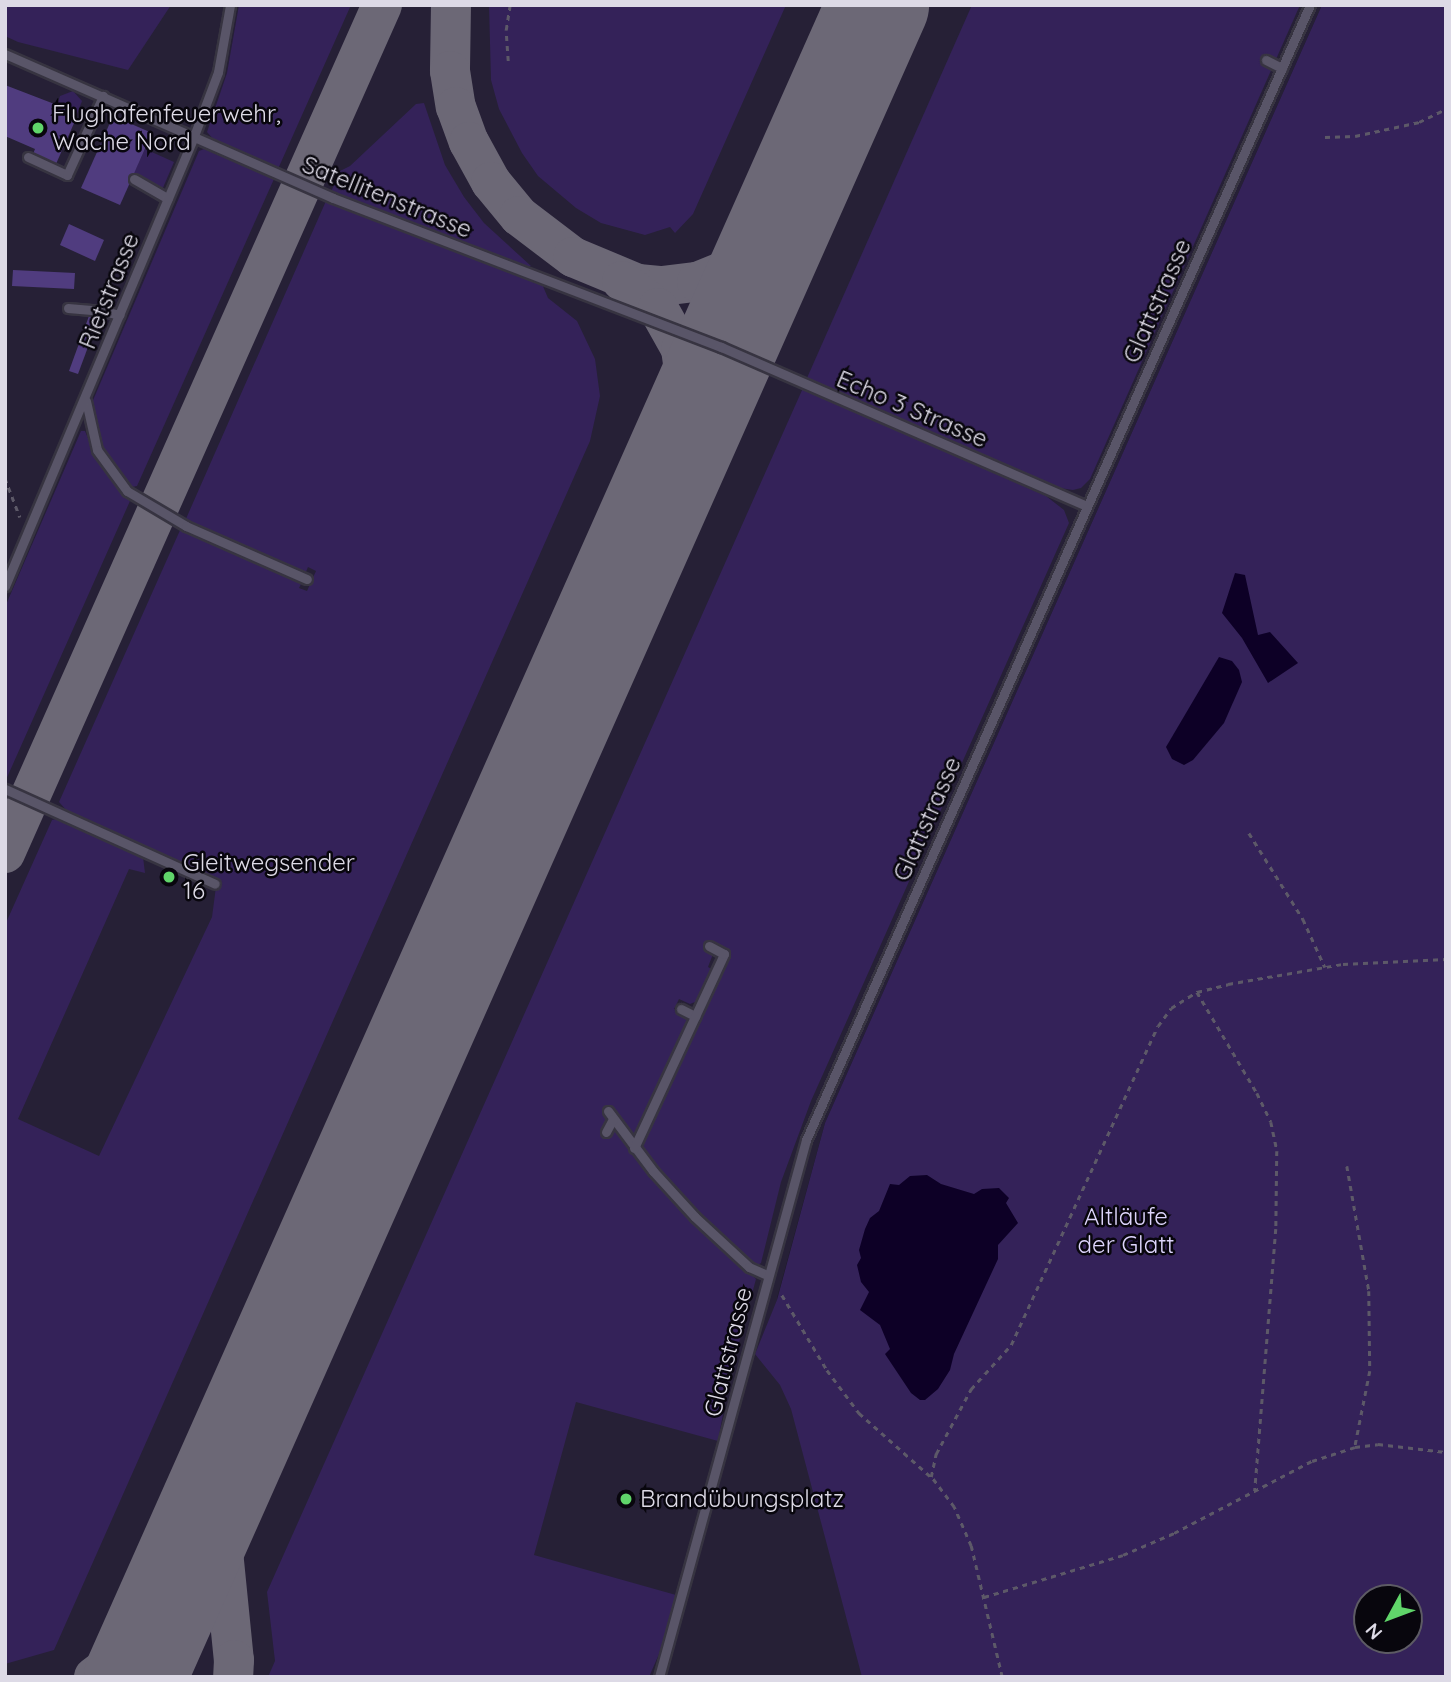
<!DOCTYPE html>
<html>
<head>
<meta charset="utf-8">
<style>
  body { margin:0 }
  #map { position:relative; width:1451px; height:1682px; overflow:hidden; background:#1e1a2a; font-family:Quicksand,sans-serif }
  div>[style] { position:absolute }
  .built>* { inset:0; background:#262036 }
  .green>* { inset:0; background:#342259 }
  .water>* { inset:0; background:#0d0026 }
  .taxiway>* { height:40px; margin:-20px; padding:0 20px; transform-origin:20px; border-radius:20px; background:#6c6876 }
  .runway>* { height:102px; margin:-51px; padding:0 51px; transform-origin:51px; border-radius:51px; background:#6c6876 }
  .building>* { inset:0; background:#503c7f }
  .path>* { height:2.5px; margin-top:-1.25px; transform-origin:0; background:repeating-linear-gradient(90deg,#5d5968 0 5px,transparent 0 10px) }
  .roads { filter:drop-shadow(2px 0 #373441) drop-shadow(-2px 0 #373441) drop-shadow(0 2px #373441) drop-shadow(0 -2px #373441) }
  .service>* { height:9px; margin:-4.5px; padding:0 4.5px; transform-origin:4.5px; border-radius:4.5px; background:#595568 }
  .dots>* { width:19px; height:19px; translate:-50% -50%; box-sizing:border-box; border:4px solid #08060d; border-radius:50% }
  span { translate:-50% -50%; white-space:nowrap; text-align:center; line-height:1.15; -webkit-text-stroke:5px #08060d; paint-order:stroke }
  .poi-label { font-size:24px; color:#dddae6 }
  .left { translate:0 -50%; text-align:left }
  .street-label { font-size:24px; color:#dddae6 }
  .park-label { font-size:24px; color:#ded5fd }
  .frame { position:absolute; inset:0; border:7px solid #dddae6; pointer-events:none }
  .north { position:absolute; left:1353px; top:1584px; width:70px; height:70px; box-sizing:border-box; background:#08060d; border:2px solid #5d5b64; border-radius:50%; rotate:229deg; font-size:19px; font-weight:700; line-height:28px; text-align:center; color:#dddae6 }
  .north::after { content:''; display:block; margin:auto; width:24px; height:32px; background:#60d56a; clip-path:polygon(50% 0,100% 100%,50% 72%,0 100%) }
</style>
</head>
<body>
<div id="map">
  <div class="built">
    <div style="clip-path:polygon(5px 5px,1322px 5px,825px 1123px,777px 1298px,914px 1677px,5px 1677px)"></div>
  </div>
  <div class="green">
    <div style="clip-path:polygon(5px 5px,171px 5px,128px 70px,18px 42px,5px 36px)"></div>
    <div style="clip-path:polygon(239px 5px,351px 5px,278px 169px,214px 140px,207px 132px,227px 73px)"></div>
    <div style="clip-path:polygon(489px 5px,786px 5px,693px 214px,675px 233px,670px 227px,645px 235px,601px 223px,576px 208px,538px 176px,522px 153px,499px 109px,491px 80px)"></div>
    <div style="clip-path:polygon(972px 5px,1300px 5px,1090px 479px,1081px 488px,1073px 490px,1053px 487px,807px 378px)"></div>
    <div style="clip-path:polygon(evenodd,1322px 5px,1446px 5px,1446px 1677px,862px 1677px,791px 1409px,780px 1385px,755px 1354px,777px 1300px,825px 1123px,1322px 5px,1367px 1598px,1409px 1598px,1409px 1640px,1367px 1640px,1367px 1598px)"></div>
    <div style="clip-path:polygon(73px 91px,82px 101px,75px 119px,55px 111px,60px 96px)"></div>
    <div style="clip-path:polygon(424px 103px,445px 165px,464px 197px,484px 223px,531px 266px,519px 266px,331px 192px,340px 171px,350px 166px,416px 104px)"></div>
    <div style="clip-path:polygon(145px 149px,174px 162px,162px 190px,133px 175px)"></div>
    <div style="clip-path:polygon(204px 149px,274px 179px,137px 486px,132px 487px,103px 451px,91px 405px,199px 151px)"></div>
    <div style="clip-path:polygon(326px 201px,542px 284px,548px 298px,577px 321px,595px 359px,600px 396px,590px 441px,54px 1650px,5px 1664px,5px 925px,52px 820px,61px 818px,143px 857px,145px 873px,129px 869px,18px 1119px,99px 1156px,212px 917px,217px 879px,68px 812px,59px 802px,181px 528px,302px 582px,299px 588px,307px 591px,316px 571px,308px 567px,305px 574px,185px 521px)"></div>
    <div style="clip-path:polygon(803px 388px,1046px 496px,1064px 510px,1069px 523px,811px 1101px,781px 1182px,761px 1263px,758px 1265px,747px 1260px,697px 1214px,645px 1155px,641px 1145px,729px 951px,706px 941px,703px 949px,713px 954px,708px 967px,713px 970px,700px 1000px,690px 1004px,679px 999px,674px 1009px,685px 1015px,689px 1024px,636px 1133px,629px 1135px,609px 1119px,603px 1134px,608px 1136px,614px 1125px,692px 1219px,756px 1279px,730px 1376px,718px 1441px,576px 1402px,534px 1555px,676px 1595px,659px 1654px,649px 1677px,268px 1677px,275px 1661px,267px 1592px)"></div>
    <div style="clip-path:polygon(81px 431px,85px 431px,98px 462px,130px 501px,5px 782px,5px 607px)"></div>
  </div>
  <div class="water">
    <div style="clip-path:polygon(1235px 573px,1245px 575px,1258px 635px,1270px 632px,1298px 663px,1268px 683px,1242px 638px,1222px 613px)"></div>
    <div style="clip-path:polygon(1219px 657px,1232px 661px,1239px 670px,1242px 682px,1224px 723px,1193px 760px,1184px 765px,1172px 759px,1166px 747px)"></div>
    <div style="clip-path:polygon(927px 1175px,941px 1184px,974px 1194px,982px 1189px,999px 1188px,1009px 1198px,1006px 1203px,1018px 1223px,998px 1245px,998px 1259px,954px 1354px,950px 1370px,938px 1389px,925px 1400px,920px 1400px,911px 1393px,885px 1354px,890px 1349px,880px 1325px,860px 1310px,869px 1292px,861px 1282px,857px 1265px,861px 1258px,859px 1250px,865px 1229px,870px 1218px,879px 1211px,890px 1184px,899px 1185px,910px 1176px)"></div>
  </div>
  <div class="taxiway">
    <div style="left:451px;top:5px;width:66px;rotate:90.9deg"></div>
    <div style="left:450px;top:71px;width:36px;rotate:81deg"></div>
    <div style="left:456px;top:107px;width:37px;rotate:70deg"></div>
    <div style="left:469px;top:142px;width:46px;rotate:61.2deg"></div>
    <div style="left:491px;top:182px;width:44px;rotate:50.5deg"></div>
    <div style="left:519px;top:216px;width:68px;rotate:37.2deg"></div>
    <div style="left:573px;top:257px;width:70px;rotate:22.6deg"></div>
    <div style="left:638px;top:284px;width:24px;rotate:5deg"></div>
    <div style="left:662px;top:286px;width:35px;rotate:-7deg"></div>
    <div style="left:697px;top:282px;width:32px;rotate:-22deg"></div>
    <div style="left:727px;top:270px;width:24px;rotate:-35deg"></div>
    <div style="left:747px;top:256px;width:33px;rotate:-44deg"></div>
    <div style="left:771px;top:233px;width:32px;rotate:-56deg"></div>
    <div style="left:622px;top:281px;width:45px;rotate:36.9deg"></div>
    <div style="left:658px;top:308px;width:47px;rotate:60.7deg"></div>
    <div style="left:681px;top:349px;width:50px;rotate:82deg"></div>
    <div style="left:688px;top:399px;width:56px;rotate:99.3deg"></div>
    <div style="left:5px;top:853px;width:928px;rotate:-66.03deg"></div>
    <div style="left:227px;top:1471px;width:41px;rotate:101.3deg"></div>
    <div style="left:219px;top:1511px;width:150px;rotate:84.3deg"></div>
    <div style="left:234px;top:1660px;width:17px;rotate:93deg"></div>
    <div style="left:94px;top:1677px;width:35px;rotate:-37deg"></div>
    <div style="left:122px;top:1656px;width:34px;rotate:-45deg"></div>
    <div style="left:146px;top:1632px;width:33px;rotate:-55deg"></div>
    <div style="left:165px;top:1605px;width:32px;rotate:-62deg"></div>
  </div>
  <div class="runway">
    <div style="left:135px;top:1677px;width:1830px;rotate:-66.04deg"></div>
  </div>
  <div class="building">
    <div style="clip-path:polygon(5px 85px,57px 105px,54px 111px,75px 121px,56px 164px,33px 154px,35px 149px,5px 136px)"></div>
    <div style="clip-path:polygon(113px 116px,152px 133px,120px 205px,81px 188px)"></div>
    <div style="clip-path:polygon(69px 224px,104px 240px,95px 261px,60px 245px)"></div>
    <div style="clip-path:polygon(13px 270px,75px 273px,74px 289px,12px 286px)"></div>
    <div style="clip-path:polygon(89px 316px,98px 320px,78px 374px,69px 371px)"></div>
  </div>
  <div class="path">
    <div style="left:508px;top:61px;width:31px;rotate:-94deg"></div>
    <div style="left:506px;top:30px;width:25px;rotate:-81deg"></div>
    <div style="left:1325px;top:137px;width:30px;rotate:-2deg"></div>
    <div style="left:1355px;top:136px;width:66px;rotate:-12.3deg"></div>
    <div style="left:1419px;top:122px;width:30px;rotate:-26deg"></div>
    <div style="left:5px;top:478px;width:42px;rotate:69deg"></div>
    <div style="left:1249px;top:833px;width:102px;rotate:57.9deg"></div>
    <div style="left:1303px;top:919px;width:53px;rotate:65.4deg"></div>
    <div style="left:1197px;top:992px;width:117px;rotate:59.3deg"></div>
    <div style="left:1257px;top:1093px;width:32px;rotate:64deg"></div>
    <div style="left:1271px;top:1122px;width:30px;rotate:78deg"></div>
    <div style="left:1277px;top:1151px;width:78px;rotate:90.7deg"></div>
    <div style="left:1276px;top:1229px;width:262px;rotate:94.6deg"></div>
    <div style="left:1347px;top:1166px;width:127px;rotate:80deg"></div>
    <div style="left:1369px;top:1291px;width:80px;rotate:89.3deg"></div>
    <div style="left:1370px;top:1371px;width:77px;rotate:101.2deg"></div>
    <div style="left:782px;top:1295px;width:87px;rotate:59deg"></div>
    <div style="left:827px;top:1370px;width:54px;rotate:53.3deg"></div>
    <div style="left:859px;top:1413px;width:96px;rotate:41.6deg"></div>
    <div style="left:984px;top:1597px;width:145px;rotate:-16.8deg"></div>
    <div style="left:1123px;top:1555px;width:56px;rotate:-23.3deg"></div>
    <div style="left:1174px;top:1533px;width:156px;rotate:-27.6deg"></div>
    <div style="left:1312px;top:1461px;width:45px;rotate:-18deg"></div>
    <div style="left:1355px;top:1447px;width:23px;rotate:-7deg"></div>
    <div style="left:1378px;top:1444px;width:68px;rotate:6.7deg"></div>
    <div style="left:1002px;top:1677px;width:135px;rotate:-103.3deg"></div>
    <div style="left:971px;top:1546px;width:43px;rotate:-113.6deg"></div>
    <div style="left:954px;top:1507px;width:38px;rotate:-127deg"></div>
    <div style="left:931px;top:1477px;width:24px;rotate:-78deg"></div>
    <div style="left:936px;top:1454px;width:74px;rotate:-61.7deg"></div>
    <div style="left:971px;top:1389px;width:59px;rotate:-47.7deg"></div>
    <div style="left:1011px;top:1345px;width:351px;rotate:-65.3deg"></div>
    <div style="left:1158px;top:1026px;width:22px;rotate:-54deg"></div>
    <div style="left:1171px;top:1008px;width:31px;rotate:-32deg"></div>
    <div style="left:1197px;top:992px;width:32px;rotate:-14deg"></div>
    <div style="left:1228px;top:984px;width:117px;rotate:-9.9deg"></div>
    <div style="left:1343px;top:964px;width:103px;rotate:-2.8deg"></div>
  </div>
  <div class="roads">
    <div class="service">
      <div style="left:5px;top:54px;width:358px;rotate:23.7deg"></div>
      <div style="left:333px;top:198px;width:416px;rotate:21deg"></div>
      <div style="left:721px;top:347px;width:399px;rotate:23.5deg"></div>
      <div style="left:1266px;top:60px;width:18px;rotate:27deg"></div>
      <div style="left:28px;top:157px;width:43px;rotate:24.8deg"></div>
      <div style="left:67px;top:175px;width:87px;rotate:-65.5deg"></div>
      <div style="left:134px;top:179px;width:39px;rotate:30deg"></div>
      <div style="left:68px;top:308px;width:35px;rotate:5deg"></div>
      <div style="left:103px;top:311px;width:17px;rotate:13deg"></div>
      <div style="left:86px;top:401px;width:50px;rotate:77.3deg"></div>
      <div style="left:97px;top:450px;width:51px;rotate:53.8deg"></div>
      <div style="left:127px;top:491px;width:69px;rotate:30.7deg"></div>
      <div style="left:186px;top:526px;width:132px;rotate:23.7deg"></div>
      <div style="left:5px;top:586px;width:488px;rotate:-67.2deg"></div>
      <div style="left:194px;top:136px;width:68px;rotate:-69.4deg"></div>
      <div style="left:218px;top:72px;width:68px;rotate:-79.8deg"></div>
      <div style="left:5px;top:789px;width:230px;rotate:24.3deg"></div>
      <div style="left:681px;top:1009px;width:16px;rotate:27deg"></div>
      <div style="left:608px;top:1111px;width:75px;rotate:53.1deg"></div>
      <div style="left:653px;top:1171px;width:62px;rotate:47.6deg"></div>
      <div style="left:695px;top:1217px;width:74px;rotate:42.8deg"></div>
      <div style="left:749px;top:1267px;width:20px;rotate:24deg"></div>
      <div style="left:606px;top:1132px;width:15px;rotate:-62deg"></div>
      <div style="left:634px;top:1148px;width:214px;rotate:-65.1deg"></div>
      <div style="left:724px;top:954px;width:17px;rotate:-152deg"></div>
      <div style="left:659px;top:1677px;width:557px;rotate:-74.69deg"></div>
      <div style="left:806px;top:1140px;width:1242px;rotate:-66.06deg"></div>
    </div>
  </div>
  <div class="dots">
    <div style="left:38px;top:128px;background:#60d56a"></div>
    <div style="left:169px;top:877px;background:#60d56a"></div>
    <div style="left:626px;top:1499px;background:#60d56a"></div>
  </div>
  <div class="poi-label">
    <span class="left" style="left:52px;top:128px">Flughafenfeuerwehr,<br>Wache Nord</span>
    <span class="left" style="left:183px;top:877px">Gleitwegsender<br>16</span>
    <span class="left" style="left:640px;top:1499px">Brandübungsplatz</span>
  </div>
  <div class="street-label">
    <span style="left:387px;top:197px;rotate:22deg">Satellitenstrasse</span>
    <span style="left:109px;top:291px;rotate:-68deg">Rietstrasse</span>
    <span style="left:1157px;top:301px;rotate:-66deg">Glattstrasse</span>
    <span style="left:912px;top:409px;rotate:23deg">Echo 3 Strasse</span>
    <span style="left:927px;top:819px;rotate:-66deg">Glattstrasse</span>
    <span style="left:728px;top:1352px;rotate:-76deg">Glattstrasse</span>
  </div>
  <div class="park-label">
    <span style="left:1126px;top:1231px">Altläufe<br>der Glatt</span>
  </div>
  <div class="frame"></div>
  <div class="north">N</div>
</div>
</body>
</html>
